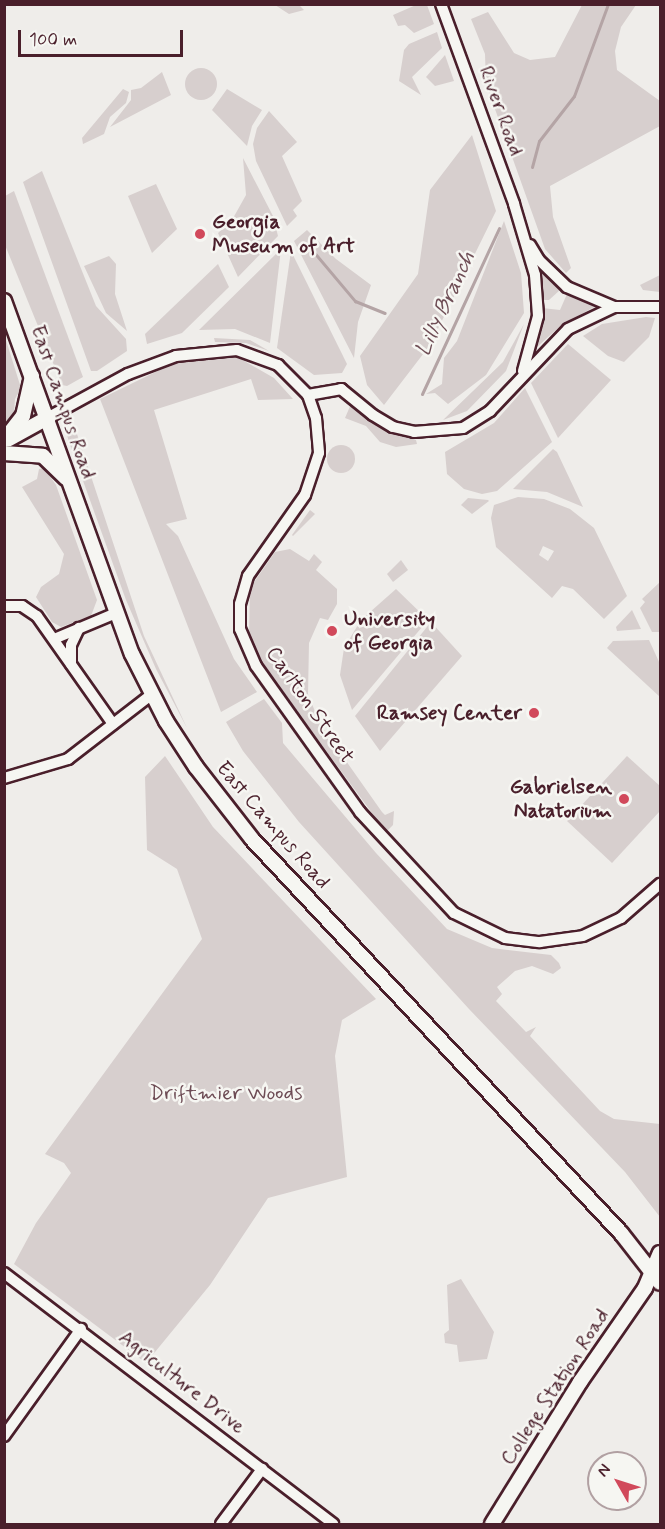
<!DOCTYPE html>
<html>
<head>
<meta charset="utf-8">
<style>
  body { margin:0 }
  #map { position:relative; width:665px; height:1529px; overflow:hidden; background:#efedea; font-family:Mynerve,sans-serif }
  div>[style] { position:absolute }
  .green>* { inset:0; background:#d7cfce }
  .round { border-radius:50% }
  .stream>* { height:3px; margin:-1.5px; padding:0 1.5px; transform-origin:1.5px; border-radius:1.5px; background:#b4a4a5 }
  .roads { filter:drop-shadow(2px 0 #4a1f2b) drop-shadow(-2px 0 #4a1f2b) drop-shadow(0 2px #4a1f2b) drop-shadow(0 -2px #4a1f2b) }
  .street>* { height:10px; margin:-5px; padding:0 5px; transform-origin:5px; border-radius:5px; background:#f6f6f2 }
  .secondary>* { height:14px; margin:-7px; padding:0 7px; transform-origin:7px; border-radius:7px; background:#f6f6f2 }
  .dots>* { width:16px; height:16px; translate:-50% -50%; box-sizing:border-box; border:3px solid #f6f6f2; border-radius:50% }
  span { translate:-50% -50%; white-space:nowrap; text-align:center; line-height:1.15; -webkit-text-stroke:5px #f6f6f2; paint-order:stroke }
  .street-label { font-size:21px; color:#4a1f2b }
  .poi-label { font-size:21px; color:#4a1f2b; font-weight:700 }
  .left { translate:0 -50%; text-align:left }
  .right { translate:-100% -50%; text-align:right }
  .park-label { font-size:21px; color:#6d4b54 }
  .water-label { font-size:22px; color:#6f4e56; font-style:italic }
  .frame { position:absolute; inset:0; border:6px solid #4a1f2b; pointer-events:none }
  .north { position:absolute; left:587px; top:1451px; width:60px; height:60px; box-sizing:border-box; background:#f6f6f2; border:2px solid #b1a0a2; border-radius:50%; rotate:309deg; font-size:16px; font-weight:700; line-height:24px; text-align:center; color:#4a1f2b }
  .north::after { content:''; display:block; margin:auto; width:21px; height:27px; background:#d1495b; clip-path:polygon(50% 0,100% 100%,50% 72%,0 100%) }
  .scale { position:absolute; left:18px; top:30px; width:165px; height:27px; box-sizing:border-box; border:3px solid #4a1f2b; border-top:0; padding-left:8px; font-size:18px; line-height:21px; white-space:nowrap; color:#4a1f2b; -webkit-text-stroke:4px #f6f6f2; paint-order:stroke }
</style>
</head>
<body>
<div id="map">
  <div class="green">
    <div style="clip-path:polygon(275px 5px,299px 5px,304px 10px,289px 14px)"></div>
    <div style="clip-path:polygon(416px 5px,427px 5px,434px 24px,414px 33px,405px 25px,398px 26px,393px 15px)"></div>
    <div style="clip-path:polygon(582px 5px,636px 5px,621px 27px,615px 51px,617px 70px,660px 101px,660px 126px,550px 186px,553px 217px,571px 268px,566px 273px,545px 249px,486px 84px,485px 54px,471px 19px,488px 12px,514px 53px,530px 60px,555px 57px)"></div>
    <div style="clip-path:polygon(437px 32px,442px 48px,412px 77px,421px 95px,399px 81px,404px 50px,409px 44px)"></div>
    <div style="clip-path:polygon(445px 55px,454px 81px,435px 86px,426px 77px)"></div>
    <div class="round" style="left:185px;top:68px;width:32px;height:32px"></div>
    <div style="clip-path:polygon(162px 72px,171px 95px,110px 127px,131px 100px,131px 90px,141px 88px)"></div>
    <div style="clip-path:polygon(123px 89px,129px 92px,126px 103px,110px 117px,104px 134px,83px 144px,82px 138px)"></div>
    <div style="clip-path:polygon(227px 89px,262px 110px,252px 126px,247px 146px,212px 110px)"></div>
    <div style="clip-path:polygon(269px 111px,297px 142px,282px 156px,302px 201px,293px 210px,297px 216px,287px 226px,256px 161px,253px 144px,257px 128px)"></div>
    <div style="clip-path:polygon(472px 135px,496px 211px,430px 345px,384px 405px,367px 385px,360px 356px,418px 274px,430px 190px)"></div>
    <div style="clip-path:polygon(243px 158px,273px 216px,278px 236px,238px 277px,218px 233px,232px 220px,246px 195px)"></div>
    <div style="clip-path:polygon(42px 171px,96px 306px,126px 339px,127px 351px,97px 371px,91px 371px,23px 182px)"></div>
    <div style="clip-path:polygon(156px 184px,177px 229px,152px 253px,128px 196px)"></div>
    <div style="clip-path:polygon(14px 191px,83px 377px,67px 386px,62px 385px,5px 245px,5px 196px)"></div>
    <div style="clip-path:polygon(504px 221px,521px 273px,524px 313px,486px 375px,448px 404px,435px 393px,426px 394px,442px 384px,444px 358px,457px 341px)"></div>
    <div style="clip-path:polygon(307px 230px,336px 259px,371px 285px,358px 322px,354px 358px,294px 241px)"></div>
    <div style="clip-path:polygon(281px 249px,270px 343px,235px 329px,199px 330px)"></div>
    <div style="clip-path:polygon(291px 251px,347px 364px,342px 373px,314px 375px,277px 348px)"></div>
    <div style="clip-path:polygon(109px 256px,116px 264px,115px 294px,127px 331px,106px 313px,84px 266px)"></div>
    <div style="clip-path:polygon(218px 264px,229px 287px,182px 333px,147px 344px,145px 334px)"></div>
    <div style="clip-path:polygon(543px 273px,560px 290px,549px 300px,542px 300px,539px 274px)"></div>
    <div style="clip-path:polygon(660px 275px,660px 292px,643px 290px,640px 285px)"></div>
    <div style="clip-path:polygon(567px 294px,596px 306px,560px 326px,535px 349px,542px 308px,560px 310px)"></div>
    <div style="clip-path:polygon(646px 317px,655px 318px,649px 337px,624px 362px,608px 356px,583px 336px,602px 324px)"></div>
    <div style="clip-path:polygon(524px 324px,506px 371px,467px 411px,443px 420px,503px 362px)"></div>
    <div style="clip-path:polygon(5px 337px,21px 388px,15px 399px,14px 412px,5px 424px)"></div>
    <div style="clip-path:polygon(214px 338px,250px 340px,269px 351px,246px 343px,215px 342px)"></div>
    <div style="clip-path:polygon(568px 344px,611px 380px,558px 438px,531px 383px)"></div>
    <div style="clip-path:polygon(234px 355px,274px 378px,293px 399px,258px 400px,251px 379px,154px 410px,187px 519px,166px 524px,178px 536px,234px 659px,257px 692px,221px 712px,100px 399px,178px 361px)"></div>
    <div style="clip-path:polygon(525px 388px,552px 442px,497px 491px,482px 494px,464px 489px,447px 474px,445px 452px,494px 423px)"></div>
    <div style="clip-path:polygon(351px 404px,381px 428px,416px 440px,417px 444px,396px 447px,380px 442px,366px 426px,345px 418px)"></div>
    <div style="clip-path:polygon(75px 428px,144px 636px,187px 728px,156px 669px,126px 600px,69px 442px,67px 435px)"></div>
    <div class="round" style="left:327px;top:445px;width:28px;height:28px"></div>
    <div style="clip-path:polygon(553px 449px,557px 452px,583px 507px,547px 492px,513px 489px)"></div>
    <div style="clip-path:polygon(44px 468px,56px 485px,97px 600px,91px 616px,61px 627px,52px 622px,36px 597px,41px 587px,59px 574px,64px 554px,22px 487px,37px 479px,39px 469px)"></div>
    <div style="clip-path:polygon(evenodd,518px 497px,544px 499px,570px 509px,594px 528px,627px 596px,604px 619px,573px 589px,562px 586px,552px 598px,496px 547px,491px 518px,494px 505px,518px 497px,543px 546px,554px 551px,548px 561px,539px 555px,543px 546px)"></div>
    <div style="clip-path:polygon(468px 498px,488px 500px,489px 501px,472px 514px,461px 505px)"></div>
    <div style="clip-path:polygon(310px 510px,315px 514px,293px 536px,292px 535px)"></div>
    <div style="clip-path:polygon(290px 549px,309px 561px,314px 554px,322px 562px,316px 570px,337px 589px,337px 604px,328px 620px,320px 618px,309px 643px,308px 694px,320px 724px,382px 812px,385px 815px,394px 811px,393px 825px,386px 832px,271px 676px,249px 638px,250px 588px,275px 552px)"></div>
    <div style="clip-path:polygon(401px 560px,408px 570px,393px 582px,387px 574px)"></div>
    <div style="clip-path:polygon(660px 582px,660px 632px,652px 632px,640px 608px,645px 602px,642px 599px)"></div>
    <div style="clip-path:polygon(396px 589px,428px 620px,352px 710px,340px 675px,344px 648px,361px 620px)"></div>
    <div style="clip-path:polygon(632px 610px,641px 629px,617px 631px,616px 627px)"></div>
    <div style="clip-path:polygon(431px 622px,462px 656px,380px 751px,355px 716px)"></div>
    <div style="clip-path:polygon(649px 640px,660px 664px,660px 697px,607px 648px,613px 641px)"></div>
    <div style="clip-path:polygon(264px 699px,282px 723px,283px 743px,376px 853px,447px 929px,492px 948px,551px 955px,559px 963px,561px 968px,553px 974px,532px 966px,515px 971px,497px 987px,502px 994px,496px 1001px,526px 1032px,536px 1027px,530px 1036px,600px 1111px,614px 1119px,660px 1124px,660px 1217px,625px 1172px,469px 1009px,299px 822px,243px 751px,226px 722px)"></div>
    <div style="clip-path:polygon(165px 756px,213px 827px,376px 999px,342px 1020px,335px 1056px,347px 1177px,268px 1198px,210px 1285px,146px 1363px,14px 1264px,36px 1223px,71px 1173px,64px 1163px,45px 1154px,202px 939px,177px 869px,147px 850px,145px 777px)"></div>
    <div style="clip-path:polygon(627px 756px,660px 786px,660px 811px,612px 863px,567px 821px)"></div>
    <div style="clip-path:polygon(461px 1279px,494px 1332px,487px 1359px,459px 1362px,457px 1345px,445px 1343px,444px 1334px,449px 1330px,447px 1285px)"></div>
  </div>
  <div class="stream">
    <div style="left:532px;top:167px;width:27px;rotate:-75deg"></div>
    <div style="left:539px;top:141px;width:57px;rotate:-52.1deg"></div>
    <div style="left:574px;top:96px;width:98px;rotate:-69.7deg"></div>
    <div style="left:307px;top:244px;width:75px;rotate:49.9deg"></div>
    <div style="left:355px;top:301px;width:32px;rotate:22deg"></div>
    <div style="left:422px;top:394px;width:183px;rotate:-65.1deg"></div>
  </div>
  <div class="roads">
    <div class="street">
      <div style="left:441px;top:4px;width:213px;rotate:69.9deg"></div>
      <div style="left:514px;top:204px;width:74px;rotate:73.5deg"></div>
      <div style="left:535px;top:275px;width:41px;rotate:85.8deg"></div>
      <div style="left:538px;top:316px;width:57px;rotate:105.3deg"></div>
      <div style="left:530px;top:245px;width:17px;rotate:59deg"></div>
      <div style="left:539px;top:260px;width:39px;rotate:44deg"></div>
      <div style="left:567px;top:287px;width:51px;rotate:23.1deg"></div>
      <div style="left:308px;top:395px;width:34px;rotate:-10deg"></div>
      <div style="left:341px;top:389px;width:41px;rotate:39.1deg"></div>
      <div style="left:373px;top:415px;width:23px;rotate:31deg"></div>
      <div style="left:393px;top:427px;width:22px;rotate:13deg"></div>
      <div style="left:414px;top:432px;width:49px;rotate:-4.7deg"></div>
      <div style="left:463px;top:428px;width:32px;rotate:-32deg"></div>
      <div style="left:490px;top:411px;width:113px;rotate:-46.4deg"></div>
      <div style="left:568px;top:329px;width:51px;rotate:-25.6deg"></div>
      <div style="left:614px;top:307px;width:46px"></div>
      <div style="left:49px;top:417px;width:90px;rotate:-28.6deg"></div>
      <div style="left:128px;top:374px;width:51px;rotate:-20.6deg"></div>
      <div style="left:176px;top:356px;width:61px;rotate:-5.6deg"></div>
      <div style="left:237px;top:350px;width:44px;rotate:20.1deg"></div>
      <div style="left:278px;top:365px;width:42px;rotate:45deg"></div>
      <div style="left:308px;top:395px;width:24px;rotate:71deg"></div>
      <div style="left:316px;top:418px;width:35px;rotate:85deg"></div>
      <div style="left:319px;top:453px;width:44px;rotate:108.4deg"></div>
      <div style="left:305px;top:495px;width:99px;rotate:125.1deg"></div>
      <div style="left:248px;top:576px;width:29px;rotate:106deg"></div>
      <div style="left:240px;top:604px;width:25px;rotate:90deg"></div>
      <div style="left:240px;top:629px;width:40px;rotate:66.6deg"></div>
      <div style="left:256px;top:666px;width:179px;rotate:54.5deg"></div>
      <div style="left:360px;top:812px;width:138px;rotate:47.1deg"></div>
      <div style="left:454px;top:913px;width:57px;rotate:26.1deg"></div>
      <div style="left:505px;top:938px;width:35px;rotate:7deg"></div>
      <div style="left:540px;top:942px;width:43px;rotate:-7.9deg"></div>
      <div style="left:583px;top:936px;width:42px;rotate:-25.3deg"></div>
      <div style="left:621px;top:918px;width:52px;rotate:-41.1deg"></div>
      <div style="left:4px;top:606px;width:18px"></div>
      <div style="left:22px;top:606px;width:18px;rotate:34deg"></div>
      <div style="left:37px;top:616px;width:132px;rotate:54.9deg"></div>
      <div style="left:54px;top:639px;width:67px;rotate:-22.8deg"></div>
      <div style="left:71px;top:664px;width:19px;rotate:-90deg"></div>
      <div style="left:71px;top:645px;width:19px;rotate:-65deg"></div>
      <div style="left:4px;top:778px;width:67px;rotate:-16.5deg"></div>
      <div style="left:68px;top:759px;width:106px;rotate:-37.7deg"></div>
      <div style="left:4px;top:1273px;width:414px;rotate:37.3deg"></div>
      <div style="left:4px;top:1436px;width:132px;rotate:-54.3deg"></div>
      <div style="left:221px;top:1524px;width:69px;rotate:-53.3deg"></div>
    </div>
    <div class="secondary">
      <div style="left:4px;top:301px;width:375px;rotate:70.1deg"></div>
      <div style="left:132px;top:654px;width:75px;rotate:63.1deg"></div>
      <div style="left:166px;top:721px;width:55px;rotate:56.9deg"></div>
      <div style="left:196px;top:767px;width:91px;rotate:52.1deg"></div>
      <div style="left:252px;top:839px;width:540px;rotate:46.88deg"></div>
      <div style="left:621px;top:1233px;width:63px;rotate:52deg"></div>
      <div style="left:9px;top:439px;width:46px;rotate:-28.8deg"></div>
      <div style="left:4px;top:440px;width:31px;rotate:-52deg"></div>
      <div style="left:23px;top:416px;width:41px;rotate:-77.3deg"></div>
      <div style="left:4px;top:453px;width:39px;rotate:4deg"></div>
      <div style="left:43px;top:456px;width:32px;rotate:44deg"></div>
      <div style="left:492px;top:1524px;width:167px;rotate:-58.2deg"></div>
      <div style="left:580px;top:1382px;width:114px;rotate:-55.3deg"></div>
      <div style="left:645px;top:1288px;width:38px;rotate:-67deg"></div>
    </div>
  </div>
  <div class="dots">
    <div style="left:200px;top:234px;background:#d1495b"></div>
    <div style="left:332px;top:631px;background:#d1495b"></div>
    <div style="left:534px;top:713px;background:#d1495b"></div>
    <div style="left:624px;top:799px;background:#d1495b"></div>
  </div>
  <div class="street-label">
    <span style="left:501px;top:111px;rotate:70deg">River Road</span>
    <span style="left:63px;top:402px;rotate:71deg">East Campus Road</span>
    <span style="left:310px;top:705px;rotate:55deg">Carlton Street</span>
    <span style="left:273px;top:825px;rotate:49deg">East Campus Road</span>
    <span style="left:182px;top:1382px;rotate:38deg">Agriculture Drive</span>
    <span style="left:555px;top:1387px;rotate:-57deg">College Station Road</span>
  </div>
  <div class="poi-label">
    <span class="left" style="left:212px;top:234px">Georgia<br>Museum of Art</span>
    <span class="left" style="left:344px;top:631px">University<br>of Georgia</span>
    <span class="right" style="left:522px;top:713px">Ramsey Center</span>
    <span class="right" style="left:612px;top:799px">Gabrielsen<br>Natatorium</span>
  </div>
  <div class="park-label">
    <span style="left:226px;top:1093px">Driftmier Woods</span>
  </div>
  <div class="water-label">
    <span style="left:446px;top:304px;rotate:-65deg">Lilly Branch</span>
  </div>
  <div class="frame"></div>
  <div class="north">N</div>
  <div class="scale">100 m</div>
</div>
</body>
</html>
